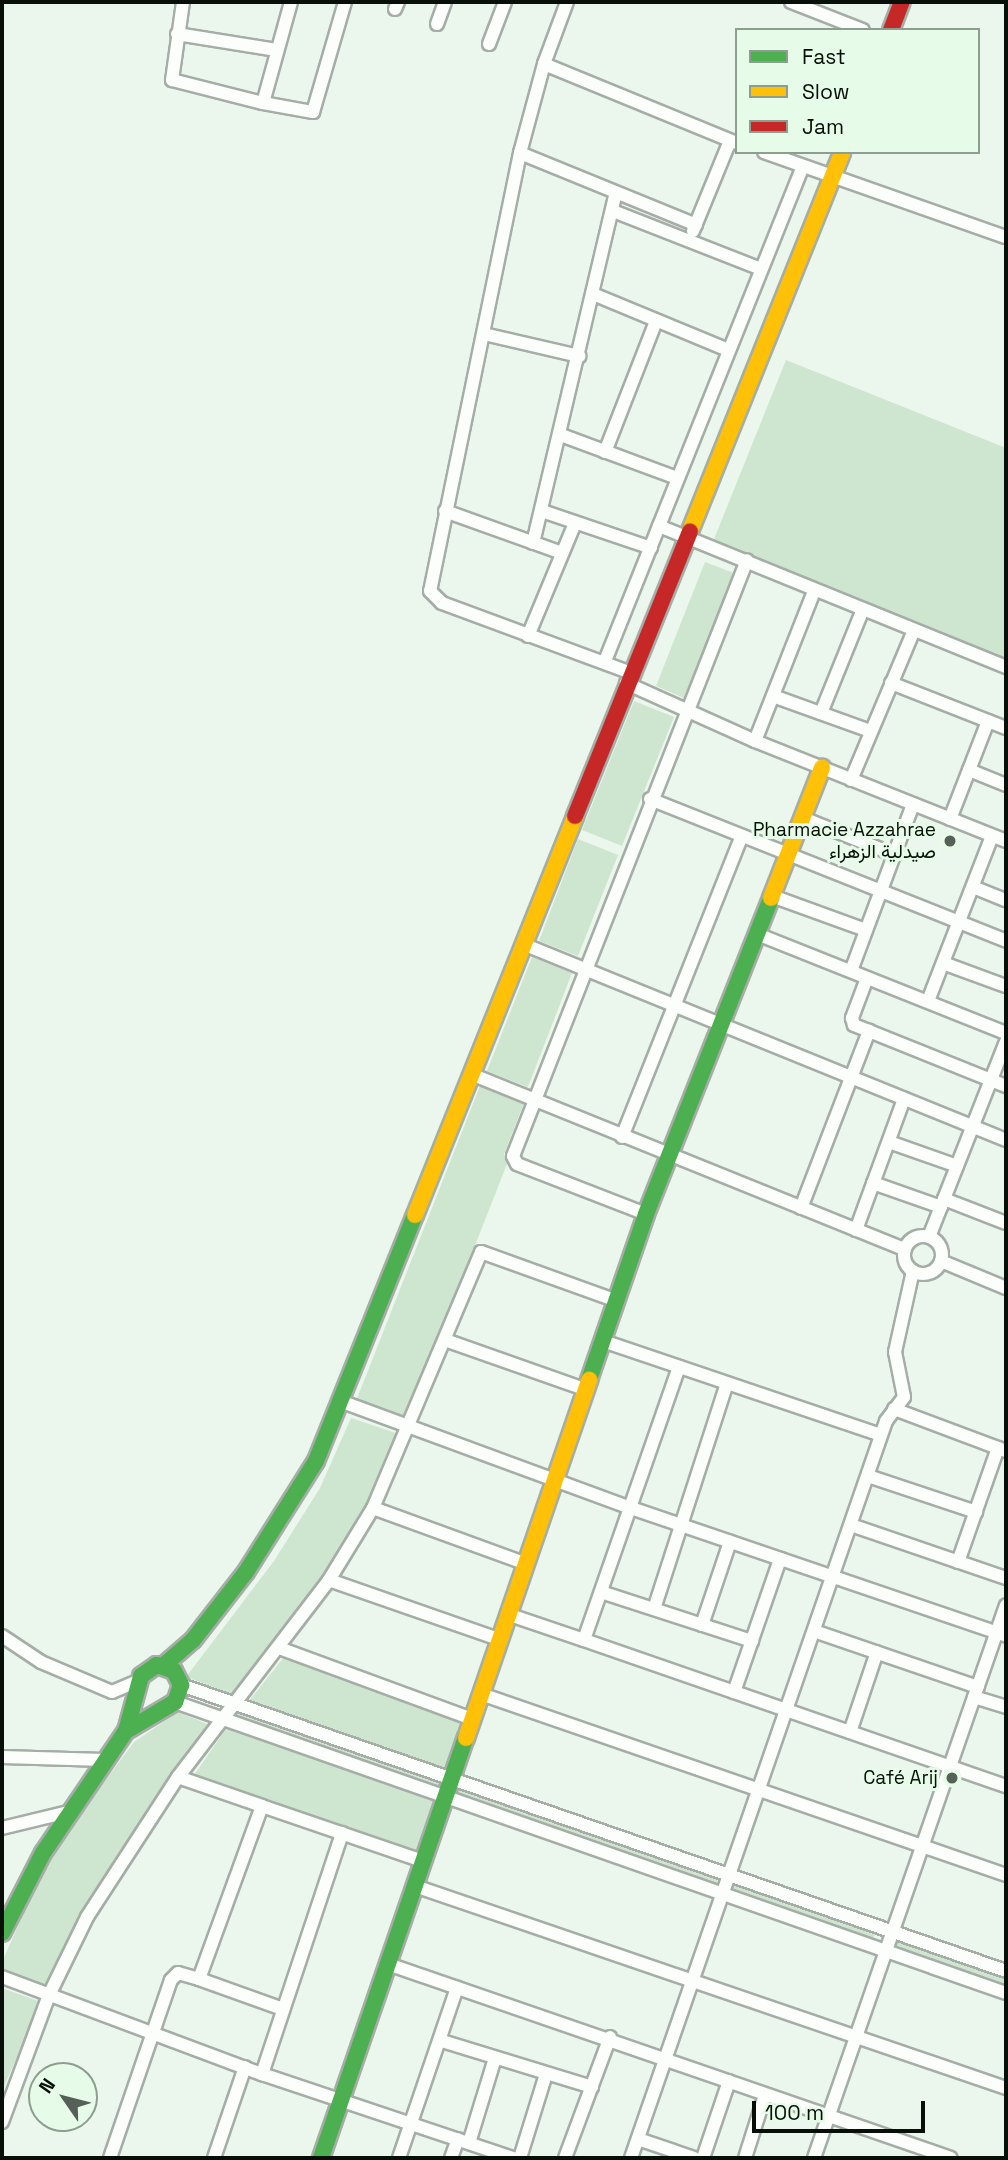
<!DOCTYPE html>
<html>
<head>
<meta charset="utf-8">
<style>
  body { margin:0 }
  #map { position:relative; width:1008px; height:2160px; overflow:hidden; background:#ebf6ec; font-family:"Space Grotesk",Vazirmatn,sans-serif }
  div>[style] { position:absolute }
  .green>* { inset:0; background:#cee6d0 }
  .roads { filter:drop-shadow(2px 0 #a5ada6) drop-shadow(-2px 0 #a5ada6) drop-shadow(0 2px #a5ada6) drop-shadow(0 -2px #a5ada6) }
  .street>* { height:12px; margin:-6px; padding:0 6px; transform-origin:6px; border-radius:6px; background:#fcfefc }
  .street>.ring { margin:-6px; padding:0; box-sizing:content-box; background:none; border:12px solid #fcfefc; border-radius:50% }
  .fast>* { height:16px; margin:-8px; padding:0 8px; transform-origin:8px; border-radius:8px; background:#4caf50 }
  .slow>* { height:16px; margin:-8px; padding:0 8px; transform-origin:8px; border-radius:8px; background:#ffc107 }
  .jam>* { height:16px; margin:-8px; padding:0 8px; transform-origin:8px; border-radius:8px; background:#c62828 }
  .dots>* { width:19px; height:19px; translate:-50% -50%; box-sizing:border-box; border:4px solid #e6fbe8; border-radius:50% }
  span { translate:-50% -50%; white-space:nowrap; text-align:center; line-height:1.15; -webkit-text-stroke:6px #e6fbe8; paint-order:stroke }
  .poi-label { font-size:19px; color:#080f09 }
  .right { translate:-100% -50%; text-align:right }
  .frame { position:absolute; inset:0; border:4px solid #080f09; pointer-events:none }
  .legend { position:absolute; left:735px; top:28px; width:245px; height:126px; box-sizing:border-box; background:#e6fbe8; border:2px solid #8d9d8f; margin:0; padding:9px 12px; list-style:none; font-size:21px; color:#080f09 }
  .legend li { display:flex; align-items:center; gap:14px; height:35px }
  .legend b { width:35px; border:2px solid #8d9d8f }
  .north { position:absolute; left:28px; top:2062px; width:70px; height:70px; box-sizing:border-box; background:#e6fbe8; border:2px solid #8d9d8f; border-radius:50%; rotate:305deg; font-size:19px; font-weight:700; line-height:28px; text-align:center; color:#080f09 }
  .north::after { content:''; display:block; margin:auto; width:24px; height:32px; background:#576058; clip-path:polygon(50% 0,100% 100%,50% 72%,0 100%) }
  .scale { position:absolute; left:752px; top:2101px; width:173px; height:32px; box-sizing:border-box; border:4px solid #080f09; border-top:0; padding-left:9px; font-size:21px; line-height:24px; white-space:nowrap; color:#080f09; -webkit-text-stroke:5px #e6fbe8; paint-order:stroke }
</style>
</head>
<body>
<div id="map">
  <div class="green">
    <div style="clip-path:polygon(786px 360px,1006px 448px,1006px 661px,712px 544px)"></div>
    <div style="clip-path:polygon(705px 562px,734px 573px,684px 698px,656px 686px)"></div>
    <div style="clip-path:polygon(634px 701px,674px 717px,622px 846px,582px 830px)"></div>
    <div style="clip-path:polygon(578px 839px,618px 855px,578px 956px,539px 941px)"></div>
    <div style="clip-path:polygon(532px 957px,572px 973px,528px 1087px,487px 1071px)"></div>
    <div style="clip-path:polygon(480px 1086px,524px 1103px,504px 1154px,507px 1164px,406px 1421px,356px 1401px)"></div>
    <div style="clip-path:polygon(351px 1418px,402px 1435px,373px 1498px,324px 1579px,235px 1695px,186px 1677px,274px 1561px,320px 1488px)"></div>
    <div style="clip-path:polygon(284px 1657px,465px 1720px,448px 1770px,249px 1701px)"></div>
    <div style="clip-path:polygon(178px 1712px,210px 1725px,168px 1781px,81px 1917px,48px 1989px,2px 1973px,2px 1962px,39px 1879px,83px 1810px,134px 1742px)"></div>
    <div style="clip-path:polygon(239px 1713px,443px 1781px,440px 1793px,232px 1723px)"></div>
    <div style="clip-path:polygon(226px 1729px,436px 1801px,417px 1855px,192px 1778px)"></div>
    <div style="clip-path:polygon(458px 1787px,718px 1877px,715px 1887px,455px 1797px)"></div>
    <div style="clip-path:polygon(734px 1884px,876px 1932px,872px 1941px,731px 1894px)"></div>
    <div style="clip-path:polygon(893px 1936px,1006px 1975px,1006px 1988px,889px 1948px)"></div>
    <div style="clip-path:polygon(2px 1988px,41px 2002px,2px 2091px)"></div>
  </div>
  <div class="roads">
    <div class="street">
      <div style="left:183px;top:2px;width:79px;rotate:98deg"></div>
      <div style="left:172px;top:80px;width:94px;rotate:14.2deg"></div>
      <div style="left:263px;top:103px;width:105px;rotate:-74.5deg"></div>
      <div style="left:567px;top:2px;width:66px;rotate:110.4deg"></div>
      <div style="left:544px;top:64px;width:92px;rotate:105.1deg"></div>
      <div style="left:520px;top:153px;width:447px;rotate:101.6deg"></div>
      <div style="left:430px;top:591px;width:17px;rotate:45deg"></div>
      <div style="left:442px;top:603px;width:202px;rotate:20.3deg"></div>
      <div style="left:791px;top:2px;width:77px;rotate:21.3deg"></div>
      <div style="left:395px;top:9px;width:8px;rotate:-67deg"></div>
      <div style="left:437px;top:24px;width:23px;rotate:-70deg"></div>
      <div style="left:177px;top:34px;width:101px;rotate:9.1deg"></div>
      <div style="left:489px;top:44px;width:45px;rotate:-69.1deg"></div>
      <div style="left:544px;top:64px;width:209px;rotate:22.3deg"></div>
      <div style="left:263px;top:103px;width:51px;rotate:10.2deg"></div>
      <div style="left:313px;top:112px;width:115px;rotate:-73.8deg"></div>
      <div style="left:764px;top:152px;width:256px;rotate:19.4deg"></div>
      <div style="left:520px;top:153px;width:190px;rotate:22.2deg"></div>
      <div style="left:613px;top:211px;width:159px;rotate:21.4deg"></div>
      <div style="left:693px;top:231px;width:97px;rotate:-67.7deg"></div>
      <div style="left:593px;top:294px;width:146px;rotate:22.5deg"></div>
      <div style="left:484px;top:334px;width:98px;rotate:13deg"></div>
      <div style="left:561px;top:435px;width:124px;rotate:20.3deg"></div>
      <div style="left:605px;top:452px;width:141px;rotate:-68.7deg"></div>
      <div style="left:445px;top:511px;width:124px;rotate:19.7deg"></div>
      <div style="left:542px;top:511px;width:115px;rotate:18.7deg"></div>
      <div style="left:659px;top:526px;width:375px;rotate:22.1deg"></div>
      <div style="left:533px;top:543px;width:360px;rotate:-76.7deg"></div>
      <div style="left:528px;top:636px;width:122px;rotate:-67.4deg"></div>
      <div style="left:605px;top:661px;width:533px;rotate:-68.2deg"></div>
      <div style="left:626px;top:683px;width:141px;rotate:24.2deg"></div>
      <div style="left:755px;top:741px;width:270px;rotate:21.7deg"></div>
      <div style="left:891px;top:683px;width:123px;rotate:21.4deg"></div>
      <div style="left:773px;top:696px;width:103px;rotate:19.8deg"></div>
      <div style="left:821px;top:713px;width:112px;rotate:-68deg"></div>
      <div style="left:755px;top:741px;width:161px;rotate:-68.5deg"></div>
      <div style="left:969px;top:770px;width:40px;rotate:22deg"></div>
      <div style="left:851px;top:780px;width:163px;rotate:-67.2deg"></div>
      <div style="left:650px;top:799px;width:383px;rotate:21.7deg"></div>
      <div style="left:803px;top:818px;width:99px;rotate:21.9deg"></div>
      <div style="left:950px;top:819px;width:105px;rotate:-68.8deg"></div>
      <div style="left:973px;top:887px;width:35px;rotate:22deg"></div>
      <div style="left:772px;top:896px;width:100px;rotate:19.9deg"></div>
      <div style="left:757px;top:934px;width:268px;rotate:21.7deg"></div>
      <div style="left:523px;top:944px;width:521px;rotate:22.09deg"></div>
      <div style="left:943px;top:963px;width:67px;rotate:20.1deg"></div>
      <div style="left:851px;top:971px;width:178px;rotate:-69.6deg"></div>
      <div style="left:867px;top:978px;width:43px;rotate:110.6deg"></div>
      <div style="left:852px;top:1018px;width:7px;rotate:74deg"></div>
      <div style="left:854px;top:1025px;width:164px;rotate:21.9deg"></div>
      <div style="left:928px;top:1001px;width:177px;rotate:-68.8deg"></div>
      <div style="left:471px;top:1074px;width:468px;rotate:22deg"></div>
      <div style="left:622px;top:1137px;width:322px;rotate:-68.3deg"></div>
      <div style="left:889px;top:1142px;width:72px;rotate:19.4deg"></div>
      <div style="left:873px;top:1183px;width:72px;rotate:19.4deg"></div>
      <div style="left:944px;top:1199px;width:66px;rotate:21.2deg"></div>
      <div style="left:801px;top:1208px;width:190px;rotate:-69deg"></div>
      <div style="left:646px;top:1214px;width:138px;rotate:-158.8deg"></div>
      <div style="left:517px;top:1164px;width:9px;rotate:-117deg"></div>
      <div style="left:513px;top:1156px;width:640px;rotate:-68.56deg"></div>
      <div style="left:856px;top:1230px;width:140px;rotate:-69.9deg"></div>
      <div class="ring" style="left:904px;top:1236px;width:26px;height:26px"></div>
      <div style="left:929px;top:1237px;width:210px;rotate:-68.5deg"></div>
      <div style="left:941px;top:1261px;width:70px;rotate:22.6deg"></div>
      <div style="left:445px;top:1340px;width:151px;rotate:19.4deg"></div>
      <div style="left:603px;top:1341px;width:293px;rotate:18.7deg"></div>
      <div style="left:679px;top:1367px;width:289px;rotate:109.2deg"></div>
      <div style="left:584px;top:1640px;width:447px;rotate:19.1deg"></div>
      <div style="left:340px;top:1401px;width:310px;rotate:20.2deg"></div>
      <div style="left:631px;top:1508px;width:396px;rotate:18.8deg"></div>
      <div style="left:894px;top:1409px;width:120px;rotate:20.6deg"></div>
      <div style="left:868px;top:1476px;width:114px;rotate:18.4deg"></div>
      <div style="left:373px;top:1508px;width:164px;rotate:20deg"></div>
      <div style="left:851px;top:1525px;width:164px;rotate:18.9deg"></div>
      <div style="left:958px;top:1562px;width:121px;rotate:-70.7deg"></div>
      <div style="left:329px;top:1580px;width:182px;rotate:19.2deg"></div>
      <div style="left:601px;top:1592px;width:159px;rotate:18deg"></div>
      <div style="left:654px;top:1609px;width:237px;rotate:-72.1deg"></div>
      <div style="left:510px;top:1615px;width:78px;rotate:18.7deg"></div>
      <div style="left:702px;top:1625px;width:88px;rotate:-71.4deg"></div>
      <div style="left:814px;top:1631px;width:173px;rotate:18.9deg"></div>
      <div style="left:2px;top:1636px;width:47px;rotate:33.7deg"></div>
      <div style="left:41px;top:1662px;width:77px;rotate:22.9deg"></div>
      <div style="left:112px;top:1692px;width:28px;rotate:-23deg"></div>
      <div style="left:279px;top:1648px;width:206px;rotate:20.2deg"></div>
      <div style="left:181px;top:1685px;width:873px;rotate:19.12deg"></div>
      <div style="left:734px;top:1692px;width:141px;rotate:-70.9deg"></div>
      <div style="left:481px;top:1694px;width:555px;rotate:19.02deg"></div>
      <div style="left:974px;top:1697px;width:34px;rotate:17deg"></div>
      <div style="left:175px;top:1702px;width:880px;rotate:19.3deg"></div>
      <div style="left:850px;top:1732px;width:84px;rotate:-71.4deg"></div>
      <div style="left:2px;top:1757px;width:103px;rotate:1.7deg"></div>
      <div style="left:178px;top:1777px;width:89px;rotate:19deg"></div>
      <div style="left:2px;top:1828px;width:68px;rotate:-13.6deg"></div>
      <div style="left:415px;top:1886px;width:625px;rotate:18.87deg"></div>
      <div style="left:388px;top:1964px;width:595px;rotate:19.01deg"></div>
      <div style="left:2px;top:1977px;width:278px;rotate:20.5deg"></div>
      <div style="left:262px;top:2074px;width:265px;rotate:18.5deg"></div>
      <div style="left:199px;top:1979px;width:89px;rotate:19.7deg"></div>
      <div style="left:442px;top:2041px;width:157px;rotate:17deg"></div>
      <div style="left:262px;top:2074px;width:254px;rotate:-71.6deg"></div>
      <div style="left:2px;top:2122px;width:135px;rotate:-69.7deg"></div>
      <div style="left:49px;top:1995px;width:87px;rotate:-64deg"></div>
      <div style="left:87px;top:1917px;width:167px;rotate:-57deg"></div>
      <div style="left:178px;top:1777px;width:248px;rotate:-52.5deg"></div>
      <div style="left:329px;top:1580px;width:84px;rotate:-58.6deg"></div>
      <div style="left:373px;top:1508px;width:278px;rotate:-67.1deg"></div>
      <div style="left:481px;top:1252px;width:145px;rotate:19.8deg"></div>
      <div style="left:638px;top:2139px;width:59px;rotate:18.7deg"></div>
      <div style="left:469px;top:2143px;width:89px;rotate:-73deg"></div>
      <div style="left:110px;top:2158px;width:188px;rotate:-71.1deg"></div>
      <div style="left:171px;top:1980px;width:10px;rotate:-45deg"></div>
      <div style="left:178px;top:1973px;width:22px;rotate:16deg"></div>
      <div style="left:199px;top:1979px;width:184px;rotate:-70deg"></div>
      <div style="left:262px;top:1806px;width:170px;rotate:18.9deg"></div>
      <div style="left:214px;top:2158px;width:96px;rotate:-71.2deg"></div>
      <div style="left:399px;top:2158px;width:180px;rotate:-71.2deg"></div>
      <div style="left:451px;top:2158px;width:20px;rotate:-70deg"></div>
      <div style="left:520px;top:2158px;width:88px;rotate:-72.8deg"></div>
      <div style="left:565px;top:2158px;width:129px;rotate:-69.6deg"></div>
      <div style="left:631px;top:2158px;width:780px;rotate:-70.91deg"></div>
      <div style="left:886px;top:1421px;width:30px;rotate:-53deg"></div>
      <div style="left:904px;top:1397px;width:46px;rotate:-101.3deg"></div>
      <div style="left:895px;top:1352px;width:83px;rotate:-77.5deg"></div>
      <div style="left:703px;top:2158px;width:81px;rotate:-71.3deg"></div>
      <div style="left:745px;top:2158px;width:66px;rotate:-72.4deg"></div>
      <div style="left:814px;top:2158px;width:585px;rotate:-70.85deg"></div>
    </div>
    <div class="fast">
      <div style="left:589px;top:1380px;width:176px;rotate:-71deg"></div>
      <div style="left:646px;top:1214px;width:340px;rotate:-68.4deg"></div>
      <div style="left:163px;top:1666px;width:40px;rotate:-41deg"></div>
      <div style="left:193px;top:1640px;width:86px;rotate:-52.1deg"></div>
      <div style="left:246px;top:1572px;width:131px;rotate:-57.8deg"></div>
      <div style="left:316px;top:1461px;width:265px;rotate:-68.1deg"></div>
      <div style="left:2px;top:1933px;width:90px;rotate:-62.9deg"></div>
      <div style="left:43px;top:1853px;width:148px;rotate:-55.8deg"></div>
      <div style="left:126px;top:1731px;width:57px;rotate:-74.7deg"></div>
      <div style="left:141px;top:1676px;width:19px;rotate:-35deg"></div>
      <div style="left:157px;top:1665px;width:18px;rotate:19deg"></div>
      <div style="left:174px;top:1671px;width:16px;rotate:63deg"></div>
      <div style="left:181px;top:1685px;width:18px;rotate:109deg"></div>
      <div style="left:175px;top:1702px;width:57px;rotate:149.4deg"></div>
      <div style="left:321px;top:2158px;width:444px;rotate:-71deg"></div>
    </div>
    <div class="slow">
      <div style="left:690px;top:531px;width:408px;rotate:-68.1deg"></div>
      <div style="left:771px;top:898px;width:140px;rotate:-68.6deg"></div>
      <div style="left:415px;top:1215px;width:430px;rotate:-68.1deg"></div>
      <div style="left:466px;top:1738px;width:379px;rotate:-71deg"></div>
    </div>
    <div class="jam">
      <div style="left:891px;top:30px;width:30px;rotate:-69deg"></div>
      <div style="left:575px;top:816px;width:307px;rotate:-68deg"></div>
    </div>
  </div>
  <div class="dots">
    <div style="left:950px;top:841px;background:#576058"></div>
    <div style="left:952px;top:1778px;background:#576058"></div>
  </div>
  <div class="poi-label">
    <span class="right" style="left:936px;top:841px">Pharmacie Azzahrae<br>صيدلية الزهراء</span>
    <span class="right" style="left:938px;top:1778px">Café Arij</span>
  </div>
  <div class="frame"></div>
  <ul class="legend">
  <li><b style="height:9px;background:#4caf50"></b>Fast</li>
  <li><b style="height:9px;background:#ffc107"></b>Slow</li>
  <li><b style="height:9px;background:#c62828"></b>Jam</li>
  </ul>
  <div class="north">N</div>
  <div class="scale">100 m</div>
</div>
</body>
</html>
